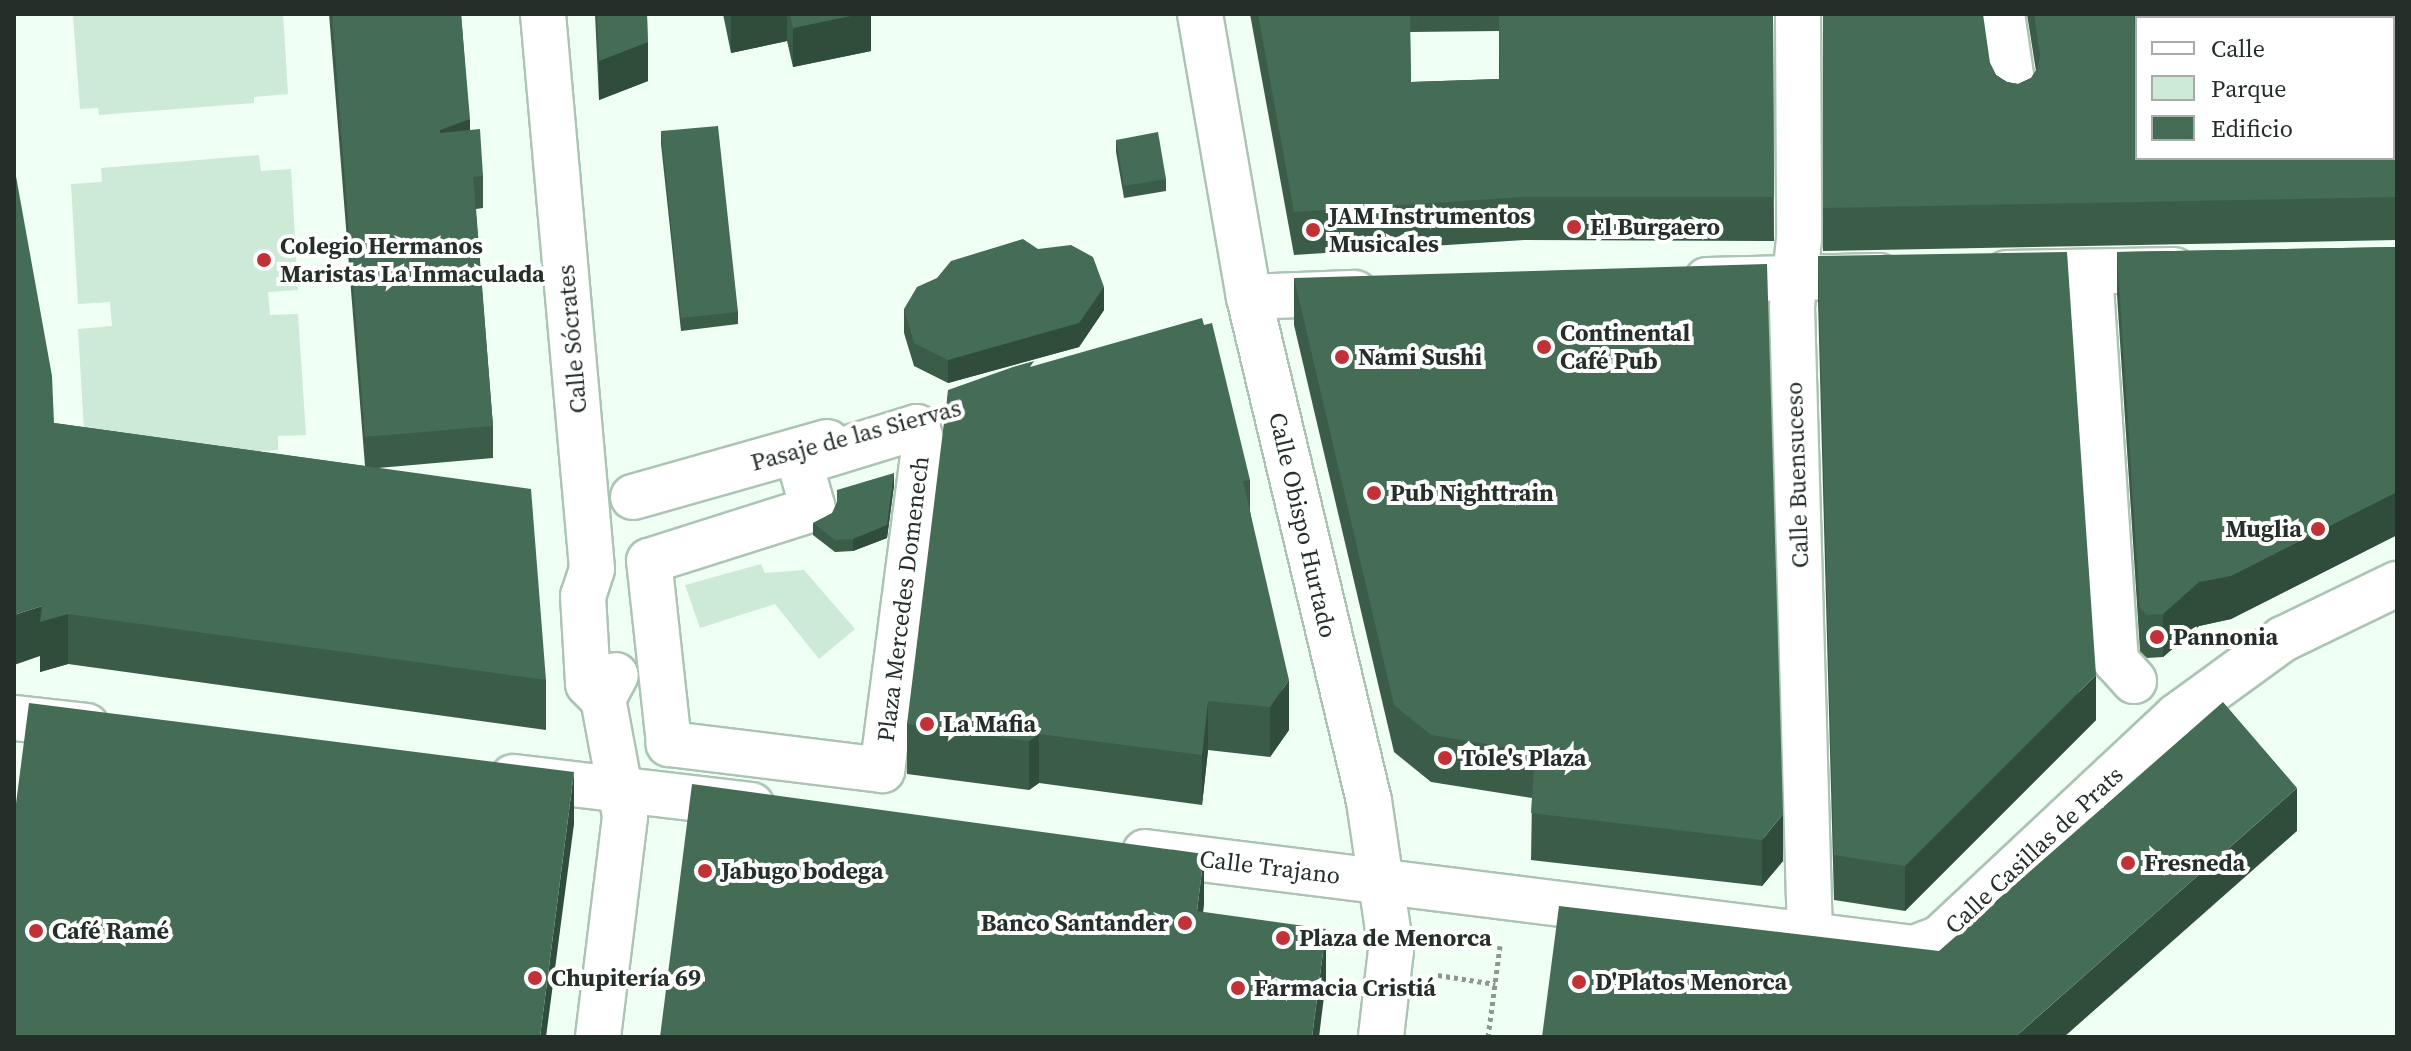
<!DOCTYPE html>
<html>
<head>
<meta charset="utf-8">
<style>
  body { margin:0 }
  #map { position:relative; width:2411px; height:1051px; overflow:hidden; background:#effff4; font-family:"Source Serif 4",serif }
  div>[style] { position:absolute }
  .green>* { inset:0; background:#ccead6 }
  .path>* { height:5px; margin-top:-2.5px; transform-origin:0; background:repeating-linear-gradient(90deg,#8b988f 0 4px,transparent 0 8px) }
  .roads { filter:drop-shadow(2px 0 #abc4b3) drop-shadow(-2px 0 #abc4b3) drop-shadow(0 2px #abc4b3) drop-shadow(0 -2px #abc4b3) }
  .minor>* { height:44px; margin:-22px; padding:0 22px; transform-origin:22px; border-radius:22px; background:#fff }
  .major>* { height:44px; margin:-22px; padding:0 22px; transform-origin:22px; border-radius:22px; background:#fff }
  .wall>* { inset:0; background:#3b5d48 }
  .shaded-wall>* { inset:0; background:#304c3b }
  .building>* { inset:0; background:#456c54 }
  .dots>* { width:22px; height:22px; translate:-50% -50%; box-sizing:border-box; border:4px solid #fff; border-radius:50% }
  span { translate:-50% -50%; white-space:nowrap; text-align:center; line-height:1.15; -webkit-text-stroke:8px #fff; paint-order:stroke }
  .poi-label { font-size:24px; color:#252f29; font-weight:700 }
  .left { translate:0 -50%; text-align:left }
  .right { translate:-100% -50%; text-align:right }
  .street-label { font-size:24px; color:#252f29 }
  .frame { position:absolute; inset:0; border:16px solid #252f29; pointer-events:none }
  .legend { position:absolute; left:2135px; top:16px; width:260px; height:144px; box-sizing:border-box; background:#fff; border:2px solid #a8aca9; margin:0; padding:10px 14px; list-style:none; font-size:24px; color:#252f29 }
  .legend li { display:flex; align-items:center; gap:16px; height:40px }
  .legend b { width:40px; border:2px solid #a8aca9 }
</style>
</head>
<body>
<div id="map">
  <div class="green">
    <div style="clip-path:polygon(91px 14px,283px 14px,288px 94px,254px 97px,254px 103px,99px 115px,98px 108px,80px 109px,73px 16px)"></div>
    <div style="clip-path:polygon(259px 155px,261px 171px,291px 169px,298px 290px,268px 292px,270px 315px,298px 314px,306px 435px,278px 436px,278px 450px,120px 460px,85px 448px,78px 329px,112px 326px,110px 302px,78px 304px,71px 184px,102px 182px,101px 168px)"></div>
    <div style="clip-path:polygon(761px 564px,765px 573px,804px 570px,855px 629px,819px 659px,775px 604px,700px 628px,685px 585px)"></div>
  </div>
  <div class="path">
    <div style="left:1438px;top:975px;width:58px;rotate:9deg"></div>
    <div style="left:1488px;top:1037px;width:92px;rotate:-82.5deg"></div>
  </div>
  <div class="roads">
    <div class="minor">
      <div style="left:543px;top:14px;width:557px;rotate:84.95deg"></div>
      <div style="left:592px;top:569px;width:28px;rotate:108deg"></div>
      <div style="left:583px;top:596px;width:88px;rotate:86.7deg"></div>
      <div style="left:588px;top:684px;width:21px;rotate:45deg"></div>
      <div style="left:1798px;top:14px;width:225px;rotate:89.7deg"></div>
      <div style="left:1799px;top:239px;width:68px;rotate:95.9deg"></div>
      <div style="left:1792px;top:307px;width:629px;rotate:88.36deg"></div>
      <div style="left:2002px;top:14px;width:89px;rotate:81.6deg"></div>
      <div style="left:2090px;top:272px;width:390px;rotate:86.2deg"></div>
      <div style="left:2116px;top:661px;width:27px;rotate:48deg"></div>
      <div style="left:2007px;top:273px;width:167px;rotate:-1deg"></div>
      <div style="left:1707px;top:280px;width:172px;rotate:-1.3deg"></div>
      <div style="left:1249px;top:297px;width:106px;rotate:-2.2deg"></div>
      <div style="left:917px;top:427px;width:22px;rotate:72deg"></div>
      <div style="left:924px;top:448px;width:325px;rotate:97.4deg"></div>
      <div style="left:882px;top:770px;width:215px;rotate:-173deg"></div>
      <div style="left:669px;top:744px;width:184px;rotate:-96.2deg"></div>
      <div style="left:649px;top:561px;width:172px;rotate:-17.6deg"></div>
      <div style="left:813px;top:509px;width:48px;rotate:-105.8deg"></div>
      <div style="left:800px;top:463px;width:122px;rotate:-17.1deg"></div>
      <div style="left:633px;top:497px;width:202px;rotate:-15.8deg"></div>
      <div style="left:14px;top:718px;width:73px;rotate:6.3deg"></div>
      <div style="left:513px;top:777px;width:240px;rotate:6.7deg"></div>
      <div style="left:1145px;top:852px;width:775px;rotate:7.12deg"></div>
      <div style="left:1914px;top:948px;width:28px;rotate:-21deg"></div>
      <div style="left:1940px;top:938px;width:325px;rotate:-43.1deg"></div>
      <div style="left:2177px;top:716px;width:131px;rotate:-36deg"></div>
      <div style="left:2283px;top:639px;width:127px;rotate:-25.8deg"></div>
      <div style="left:598px;top:1037px;width:223px;rotate:-83deg"></div>
      <div style="left:625px;top:816px;width:119px;rotate:-100.6deg"></div>
      <div style="left:603px;top:699px;width:27px;rotate:-62deg"></div>
    </div>
    <div class="major">
      <div style="left:1200px;top:14px;width:287px;rotate:80.2deg"></div>
      <div style="left:1249px;top:297px;width:518px;rotate:76.61deg"></div>
      <div style="left:1369px;top:801px;width:151px;rotate:81.6deg"></div>
      <div style="left:1391px;top:950px;width:88px;rotate:96.6deg"></div>
    </div>
  </div>
  <div class="wall">
    <div style="clip-path:polygon(329px 14px,461px 14px,470px 130px,483px 176px,483px 208px,476px 209px,493px 426px,493px 458px,378px 468px,546px 680px,546px 730px,68px 664px,40px 672px,54px 423px,365px 466px)"></div>
    <div style="clip-path:polygon(595px 14px,647px 14px,648px 81px,599px 100px)"></div>
    <div style="clip-path:polygon(723px 14px,871px 14px,871px 51px,793px 67px,787px 41px,731px 53px)"></div>
    <div style="clip-path:polygon(evenodd,1250px 14px,1773px 14px,1774px 241px,1524px 240px,1294px 255px,1250px 14px,1499px 31px,1499px 79px,1411px 82px,1410px 32px,1499px 31px)"></div>
    <div style="clip-path:polygon(evenodd,1823px 14px,1990px 63px,1996px 75px,2007px 82px,2018px 84px,2031px 78px,2036px 71px,2027px 14px,2397px 14px,2397px 240px,1823px 251px,1823px 14px,2137px 18px,2393px 18px,2137px 158px,2135px 33px,2137px 33px,2137px 18px)"></div>
    <div style="clip-path:polygon(661px 131px,738px 312px,738px 324px,681px 331px,661px 144px)"></div>
    <div style="clip-path:polygon(1116px 140px,1166px 179px,1166px 191px,1124px 198px,1116px 152px)"></div>
    <div style="clip-path:polygon(2397px 247px,2397px 535px,2231px 619px,2199px 626px,2163px 657px,2147px 658px,2140px 651px,2117px 295px,2117px 252px)"></div>
    <div style="clip-path:polygon(1818px 256px,2096px 720px,1905px 911px,1834px 900px,1818px 301px)"></div>
    <div style="clip-path:polygon(1294px 278px,1783px 861px,1762px 886px,1531px 860px,1532px 798px,1431px 782px,1394px 752px,1294px 325px)"></div>
    <div style="clip-path:polygon(904px 309px,1104px 310px,1079px 347px,948px 383px,914px 366px,904px 333px)"></div>
    <div style="clip-path:polygon(1034px 366px,1250px 480px,1250px 511px,1289px 730px,1270px 757px,1208px 750px,1202px 805px,1039px 783px,1029px 790px,907px 774px,907px 724px)"></div>
    <div style="clip-path:polygon(894px 485px,887px 538px,853px 551px,835px 552px,813px 535px,813px 523px)"></div>
  </div>
  <div class="shaded-wall">
    <div style="clip-path:polygon(731px 14px,787px 14px,787px 41px,731px 53px)"></div>
    <div style="clip-path:polygon(860px 14px,871px 14px,871px 51px,793px 67px,793px 28px)"></div>
    <div style="clip-path:polygon(648px 42px,648px 81px,599px 100px,599px 61px)"></div>
    <div style="clip-path:polygon(470px 119px,470px 151px,440px 163px,440px 130px)"></div>
    <div style="clip-path:polygon(1104px 287px,1104px 310px,1079px 347px,948px 383px,948px 360px)"></div>
    <div style="clip-path:polygon(894px 473px,894px 485px,887px 538px,853px 551px,853px 539px)"></div>
    <div style="clip-path:polygon(2397px 492px,2397px 535px,2231px 619px,2199px 626px,2163px 657px,2163px 614px,2199px 582px)"></div>
    <div style="clip-path:polygon(42px 606px,68px 614px,68px 664px,40px 672px,40px 656px,14px 665px,14px 615px)"></div>
    <div style="clip-path:polygon(2096px 675px,2096px 720px,1905px 911px,1905px 866px)"></div>
    <div style="clip-path:polygon(1289px 680px,1289px 730px,1270px 757px,1270px 707px)"></div>
    <div style="clip-path:polygon(1208px 701px,1208px 750px,1202px 805px,1202px 755px)"></div>
    <div style="clip-path:polygon(1039px 734px,1039px 783px,1029px 790px,1029px 741px)"></div>
    <div style="clip-path:polygon(574px 772px,574px 824px,546px 1037px,540px 1037px)"></div>
    <div style="clip-path:polygon(2297px 788px,2297px 831px,2064px 1037px,2015px 1037px)"></div>
    <div style="clip-path:polygon(1783px 814px,1783px 861px,1762px 886px,1762px 840px)"></div>
    <div style="clip-path:polygon(1204px 854px,1204px 905px,1197px 963px,1197px 911px)"></div>
    <div style="clip-path:polygon(1326px 929px,1326px 980px,1319px 1037px,1312px 1037px)"></div>
  </div>
  <div class="building">
    <div style="clip-path:polygon(332px 14px,461px 14px,470px 119px,440px 130px,440px 133px,480px 129px,483px 176px,473px 177px,493px 426px,365px 437px)"></div>
    <div style="clip-path:polygon(597px 14px,647px 14px,648px 42px,599px 61px)"></div>
    <div style="clip-path:polygon(790px 14px,860px 14px,793px 28px)"></div>
    <div style="clip-path:polygon(1258px 14px,1410px 14px,1411px 82px,1500px 79px,1499px 14px,1773px 14px,1774px 197px,1524px 197px,1294px 212px)"></div>
    <div style="clip-path:polygon(1823px 14px,1983px 14px,1990px 63px,1996px 75px,2007px 82px,2018px 84px,2031px 78px,2038px 67px,2040px 55px,2034px 14px,2134px 14px,2137px 64px,2137px 158px,2393px 158px,2393px 18px,2359px 18px,2372px 14px,2397px 14px,2397px 197px,1823px 208px)"></div>
    <div style="clip-path:polygon(718px 126px,738px 312px,681px 318px,661px 131px)"></div>
    <div style="clip-path:polygon(1158px 132px,1166px 179px,1124px 186px,1116px 140px)"></div>
    <div style="clip-path:polygon(14px 165px,52px 376px,54px 423px,531px 489px,546px 680px,68px 614px,40px 622px,42px 606px,14px 615px)"></div>
    <div style="clip-path:polygon(1023px 239px,1038px 249px,1071px 245px,1093px 257px,1104px 287px,1079px 323px,948px 360px,914px 343px,904px 309px,917px 287px,937px 278px,951px 261px)"></div>
    <div style="clip-path:polygon(2397px 247px,2397px 492px,2231px 576px,2199px 582px,2163px 614px,2147px 615px,2140px 608px,2117px 252px)"></div>
    <div style="clip-path:polygon(2067px 252px,2096px 675px,1905px 866px,1834px 855px,1818px 256px)"></div>
    <div style="clip-path:polygon(1767px 264px,1783px 814px,1762px 840px,1531px 813px,1535px 752px,1431px 735px,1394px 705px,1294px 278px)"></div>
    <div style="clip-path:polygon(1202px 318px,1204px 325px,1212px 323px,1250px 480px,1243px 481px,1289px 680px,1270px 707px,1208px 701px,1202px 755px,1039px 734px,1029px 741px,907px 724px,948px 390px,1013px 367px,1034px 361px,1030px 367px)"></div>
    <div style="clip-path:polygon(894px 473px,887px 525px,853px 539px,835px 540px,813px 523px,832px 513px,837px 502px,837px 490px)"></div>
    <div style="clip-path:polygon(2395px 675px,2397px 675px,2397px 1037px,2396px 1037px)"></div>
    <div style="clip-path:polygon(2223px 702px,2297px 788px,2015px 1037px,1542px 1037px,1559px 906px,1939px 951px)"></div>
    <div style="clip-path:polygon(29px 703px,574px 772px,540px 1037px,14px 1037px,14px 819px)"></div>
    <div style="clip-path:polygon(692px 784px,1204px 854px,1197px 911px,1326px 929px,1312px 1037px,660px 1037px)"></div>
  </div>
  <div class="dots">
    <div style="left:1574px;top:227px;background:#c13136"></div>
    <div style="left:1313px;top:230px;background:#c13136"></div>
    <div style="left:264px;top:260px;background:#c13136"></div>
    <div style="left:1544px;top:347px;background:#c13136"></div>
    <div style="left:1342px;top:357px;background:#c13136"></div>
    <div style="left:1374px;top:493px;background:#c13136"></div>
    <div style="left:2318px;top:529px;background:#c13136"></div>
    <div style="left:2157px;top:637px;background:#c13136"></div>
    <div style="left:927px;top:724px;background:#c13136"></div>
    <div style="left:1445px;top:758px;background:#c13136"></div>
    <div style="left:2128px;top:863px;background:#c13136"></div>
    <div style="left:705px;top:871px;background:#c13136"></div>
    <div style="left:1185px;top:923px;background:#c13136"></div>
    <div style="left:36px;top:931px;background:#c13136"></div>
    <div style="left:1283px;top:938px;background:#c13136"></div>
    <div style="left:535px;top:978px;background:#c13136"></div>
    <div style="left:1579px;top:982px;background:#c13136"></div>
    <div style="left:1238px;top:988px;background:#c13136"></div>
  </div>
  <div class="poi-label">
    <span class="left" style="left:1329px;top:230px">JAM Instrumentos<br>Musicales</span>
    <span class="left" style="left:1590px;top:227px">El Burgaero</span>
    <span class="left" style="left:280px;top:260px">Colegio Hermanos<br>Maristas La Inmaculada</span>
    <span class="left" style="left:1560px;top:347px">Continental<br>Café Pub</span>
    <span class="left" style="left:1358px;top:357px">Nami Sushi</span>
    <span class="left" style="left:1390px;top:493px">Pub Nighttrain</span>
    <span class="right" style="left:2302px;top:529px">Muglia</span>
    <span class="left" style="left:2173px;top:637px">Pannonia</span>
    <span class="left" style="left:943px;top:724px">La Mafia</span>
    <span class="left" style="left:1461px;top:758px">Tole's Plaza</span>
    <span class="left" style="left:2144px;top:863px">Fresneda</span>
    <span class="left" style="left:721px;top:871px">Jabugo bodega</span>
    <span class="right" style="left:1169px;top:923px">Banco Santander</span>
    <span class="left" style="left:52px;top:931px">Café Ramé</span>
    <span class="left" style="left:1299px;top:938px">Plaza de Menorca</span>
    <span class="left" style="left:551px;top:978px">Chupitería 69</span>
    <span class="left" style="left:1595px;top:982px">D'Platos Menorca</span>
    <span class="left" style="left:1254px;top:988px">Farmacia Cristiá</span>
  </div>
  <div class="street-label">
    <span style="left:572px;top:339px;rotate:-95deg">Calle Sócrates</span>
    <span style="left:856px;top:435px;rotate:-15deg">Pasaje de las Siervas</span>
    <span style="left:1797px;top:475px;rotate:-92deg">Calle Buensuceso</span>
    <span style="left:1303px;top:525px;rotate:77deg">Calle Obispo Hurtado</span>
    <span style="left:903px;top:599px;rotate:-83deg">Plaza Mercedes Domenech</span>
    <span style="left:2034px;top:850px;rotate:-43deg">Calle Casillas de Prats</span>
    <span style="left:1270px;top:867px;rotate:7deg">Calle Trajano</span>
  </div>
  <div class="frame"></div>
  <ul class="legend">
  <li><b style="height:10px;background:#fff"></b>Calle</li>
  <li><b style="height:22px;background:#ccead6"></b>Parque</li>
  <li><b style="height:22px;background:#456c54"></b>Edificio</li>
  </ul>
</div>
</body>
</html>
